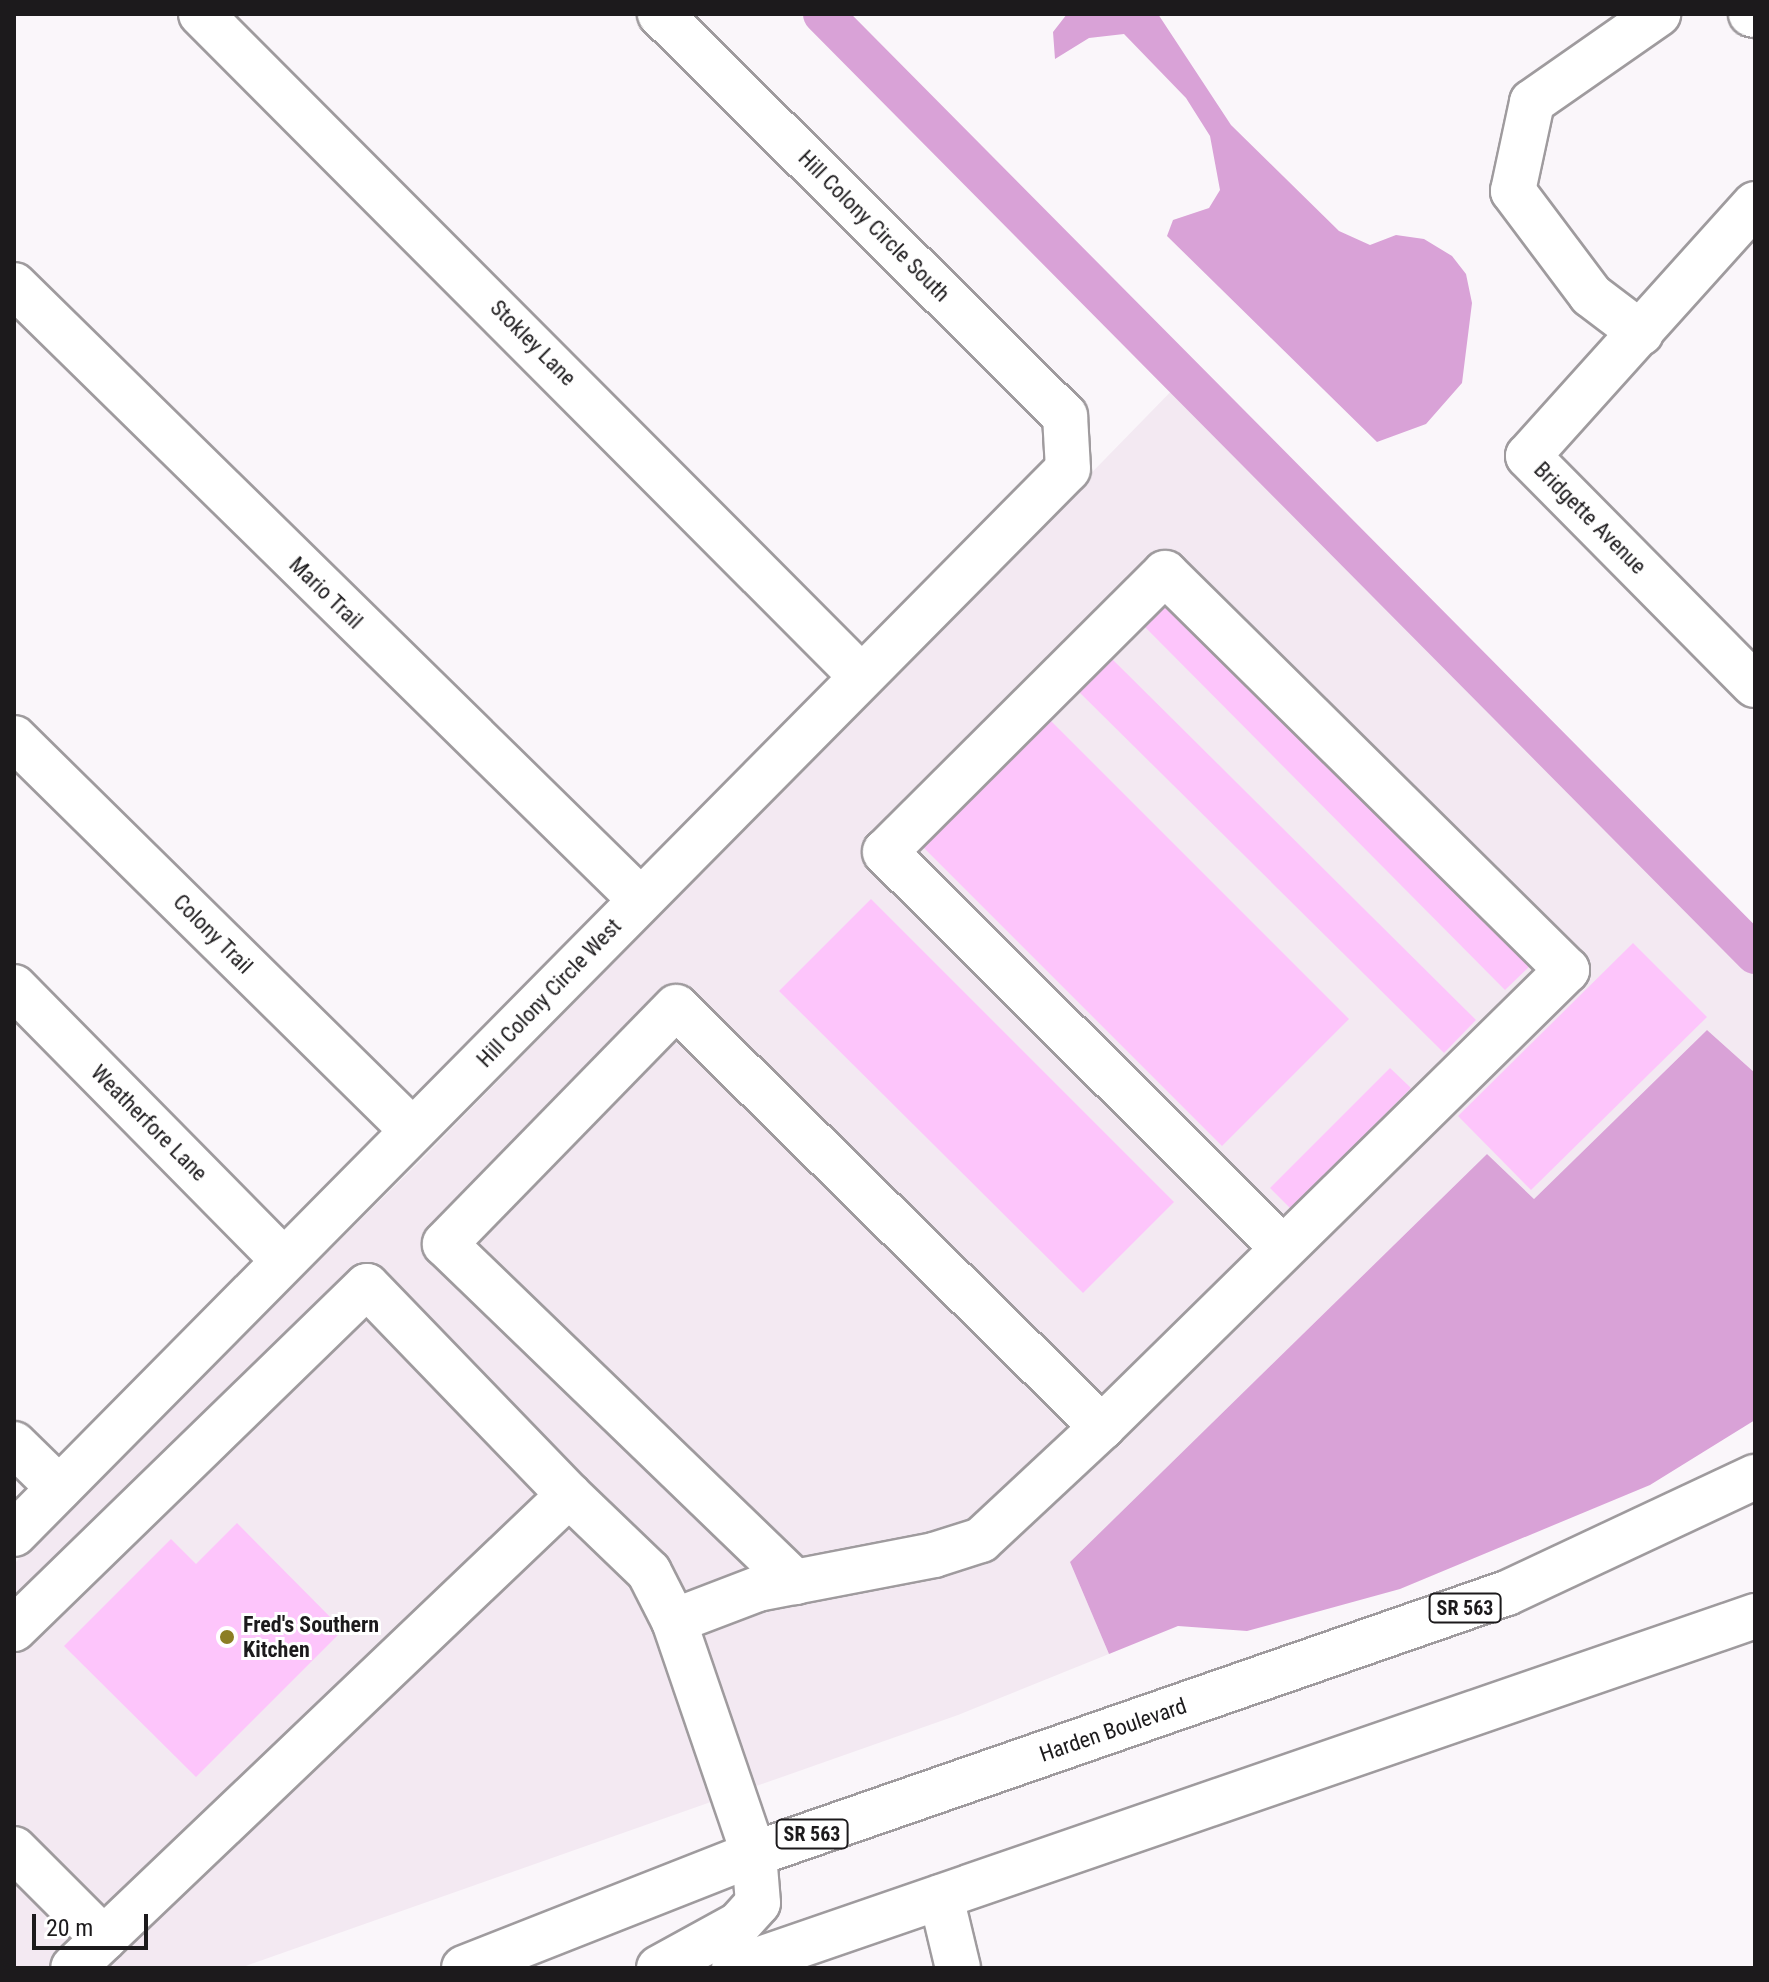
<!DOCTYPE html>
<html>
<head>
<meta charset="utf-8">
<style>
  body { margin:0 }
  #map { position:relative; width:1769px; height:1982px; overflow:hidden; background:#faf6fa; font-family:"Roboto Condensed",sans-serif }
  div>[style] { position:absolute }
  .built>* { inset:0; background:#f3e9f2 }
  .water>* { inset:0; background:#d9a2d7 }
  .canal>* { height:40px; margin:-20px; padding:0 20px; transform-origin:20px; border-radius:20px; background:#d9a2d7 }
  .building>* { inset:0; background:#fdc5fb }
  .roads { filter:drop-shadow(2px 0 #9f9b9e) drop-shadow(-2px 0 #9f9b9e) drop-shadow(0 2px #9f9b9e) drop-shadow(0 -2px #9f9b9e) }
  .minor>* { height:44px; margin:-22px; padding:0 22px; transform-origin:22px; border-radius:22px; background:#fff }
  .major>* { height:44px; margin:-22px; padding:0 22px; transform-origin:22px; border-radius:22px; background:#fff }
  .dots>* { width:22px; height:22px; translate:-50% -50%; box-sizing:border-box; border:4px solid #fff; border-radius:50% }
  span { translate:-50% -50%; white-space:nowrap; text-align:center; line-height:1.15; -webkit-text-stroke:6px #fff; paint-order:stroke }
  .shield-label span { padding:2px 6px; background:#fff; border:2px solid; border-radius:6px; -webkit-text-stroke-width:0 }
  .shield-label { font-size:20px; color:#1c1a1c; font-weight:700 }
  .street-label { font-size:22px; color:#1c1a1c }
  .poi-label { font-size:22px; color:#1c1a1c; font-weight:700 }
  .left { translate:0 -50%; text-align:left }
  .frame { position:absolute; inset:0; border:16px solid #1c1a1c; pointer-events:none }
  .scale { position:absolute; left:32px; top:1914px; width:116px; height:36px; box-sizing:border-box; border:4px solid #1c1a1c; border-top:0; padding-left:10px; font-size:24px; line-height:28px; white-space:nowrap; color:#1c1a1c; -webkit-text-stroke:6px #fff; paint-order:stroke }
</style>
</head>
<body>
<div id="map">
  <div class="built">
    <div style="clip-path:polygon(1186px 376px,1755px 936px,1755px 1073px,1707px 1030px,1534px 1199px,1487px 1154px,1070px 1562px,1109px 1654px,958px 1715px,240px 1968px,14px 1968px,14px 1564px,421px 1160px)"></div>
  </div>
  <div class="water">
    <div style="clip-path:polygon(1067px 14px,1158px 14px,1231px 125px,1339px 231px,1370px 245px,1396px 235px,1424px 239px,1452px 256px,1466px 274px,1472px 303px,1462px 383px,1426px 424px,1377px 442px,1167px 236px,1173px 220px,1209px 208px,1220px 190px,1210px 136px,1186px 98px,1124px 34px,1089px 38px,1055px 59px,1053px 32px)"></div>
    <div style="clip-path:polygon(1707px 1030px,1755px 1073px,1755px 1420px,1650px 1485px,1400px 1589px,1247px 1631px,1178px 1626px,1109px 1654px,1070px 1562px,1487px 1154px,1534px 1199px)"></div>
  </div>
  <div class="canal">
    <div style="left:823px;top:14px;width:1324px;rotate:45.24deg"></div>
  </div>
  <div class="building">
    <div style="clip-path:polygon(1165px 596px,1531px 965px,1505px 990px,1139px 621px)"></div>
    <div style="clip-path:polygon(1106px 653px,1476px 1020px,1444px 1053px,1073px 686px)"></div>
    <div style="clip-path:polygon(1047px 717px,1349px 1019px,1222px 1146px,920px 844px)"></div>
    <div style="clip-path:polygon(871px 899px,1174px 1202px,1083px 1293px,779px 991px)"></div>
    <div style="clip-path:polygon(1633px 943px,1707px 1017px,1531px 1190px,1458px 1116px)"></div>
    <div style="clip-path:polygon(1390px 1068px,1411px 1088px,1291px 1209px,1270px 1188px)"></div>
    <div style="clip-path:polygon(237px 1523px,343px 1630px,196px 1777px,64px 1646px,171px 1539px,196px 1564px)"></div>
  </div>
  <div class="roads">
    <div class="minor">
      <div style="left:201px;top:14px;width:935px;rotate:45.09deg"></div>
      <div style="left:1751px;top:14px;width:4px;rotate:14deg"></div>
      <div style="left:1755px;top:204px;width:339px;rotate:132deg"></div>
      <div style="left:1528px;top:456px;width:322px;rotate:45.3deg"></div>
      <div style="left:14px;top:285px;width:877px;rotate:44.45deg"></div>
      <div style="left:1641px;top:333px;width:63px;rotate:-142.8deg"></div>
      <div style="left:1591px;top:295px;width:130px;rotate:-126.9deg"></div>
      <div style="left:1513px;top:191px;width:91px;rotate:-77.9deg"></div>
      <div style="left:1532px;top:102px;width:154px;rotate:-34.9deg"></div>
      <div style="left:14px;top:738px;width:559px;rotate:44.56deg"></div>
      <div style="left:14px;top:987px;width:383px;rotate:45.4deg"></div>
      <div style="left:1102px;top:1427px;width:652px;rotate:-44.5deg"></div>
      <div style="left:1567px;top:970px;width:565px;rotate:-135.36deg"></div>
      <div style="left:1165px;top:573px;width:395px;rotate:135.1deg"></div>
      <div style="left:885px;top:852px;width:560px;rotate:44.86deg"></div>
      <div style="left:14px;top:1444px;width:63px;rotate:44.4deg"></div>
      <div style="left:569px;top:1495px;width:111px;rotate:43.9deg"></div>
      <div style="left:649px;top:1572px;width:55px;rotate:63deg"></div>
      <div style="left:674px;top:1621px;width:246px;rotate:71.1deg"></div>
      <div style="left:14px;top:1534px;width:1498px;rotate:-45.3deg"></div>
      <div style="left:1068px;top:469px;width:53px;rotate:-93.2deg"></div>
      <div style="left:1065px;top:416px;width:571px;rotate:-135.21deg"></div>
      <div style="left:674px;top:1621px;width:90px;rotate:-20.9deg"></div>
      <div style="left:758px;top:1589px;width:179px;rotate:-10.9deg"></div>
      <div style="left:934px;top:1555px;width:49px;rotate:-17.7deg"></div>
      <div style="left:981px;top:1540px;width:166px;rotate:-43deg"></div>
      <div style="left:1102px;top:1427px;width:598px;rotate:-135.41deg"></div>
      <div style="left:676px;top:1007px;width:331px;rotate:134.3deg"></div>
      <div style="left:445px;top:1244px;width:487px;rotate:44deg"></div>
      <div style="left:14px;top:1629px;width:492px;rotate:-44.2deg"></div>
      <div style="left:367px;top:1286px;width:291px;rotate:46deg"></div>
      <div style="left:569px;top:1495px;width:685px;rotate:136.36deg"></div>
      <div style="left:14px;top:1849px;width:127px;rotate:45deg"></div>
      <div style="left:941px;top:1897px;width:73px;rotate:76.5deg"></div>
    </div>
    <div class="major">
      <div style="left:464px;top:1968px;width:312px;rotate:-21.5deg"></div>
      <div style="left:754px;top:1854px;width:797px;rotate:-19.12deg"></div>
      <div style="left:1507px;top:1593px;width:274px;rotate:-25.1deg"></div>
      <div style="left:659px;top:1968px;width:91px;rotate:-28.8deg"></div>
      <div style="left:739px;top:1924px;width:28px;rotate:-48deg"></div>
      <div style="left:758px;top:1903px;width:49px;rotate:-94.7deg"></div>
      <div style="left:734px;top:1968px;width:1080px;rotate:-19.02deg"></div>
    </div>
  </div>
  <div class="dots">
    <div style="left:227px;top:1637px;background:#8c7e25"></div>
  </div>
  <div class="shield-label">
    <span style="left:1465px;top:1608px">SR 563</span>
    <span style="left:812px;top:1834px">SR 563</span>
  </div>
  <div class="street-label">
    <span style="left:874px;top:226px;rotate:45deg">Hill Colony Circle South</span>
    <span style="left:533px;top:343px;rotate:45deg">Stokley Lane</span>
    <span style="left:1590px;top:518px;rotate:45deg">Bridgette Avenue</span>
    <span style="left:326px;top:593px;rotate:44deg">Mario Trail</span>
    <span style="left:213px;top:934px;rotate:45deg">Colony Trail</span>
    <span style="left:549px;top:993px;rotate:-46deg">Hill Colony Circle West</span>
    <span style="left:149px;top:1123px;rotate:45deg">Weatherfore Lane</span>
    <span style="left:1113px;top:1730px;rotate:-19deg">Harden Boulevard</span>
  </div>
  <div class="poi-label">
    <span class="left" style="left:243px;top:1637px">Fred's Southern<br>Kitchen</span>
  </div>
  <div class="frame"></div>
  <div class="scale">20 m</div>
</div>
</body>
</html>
